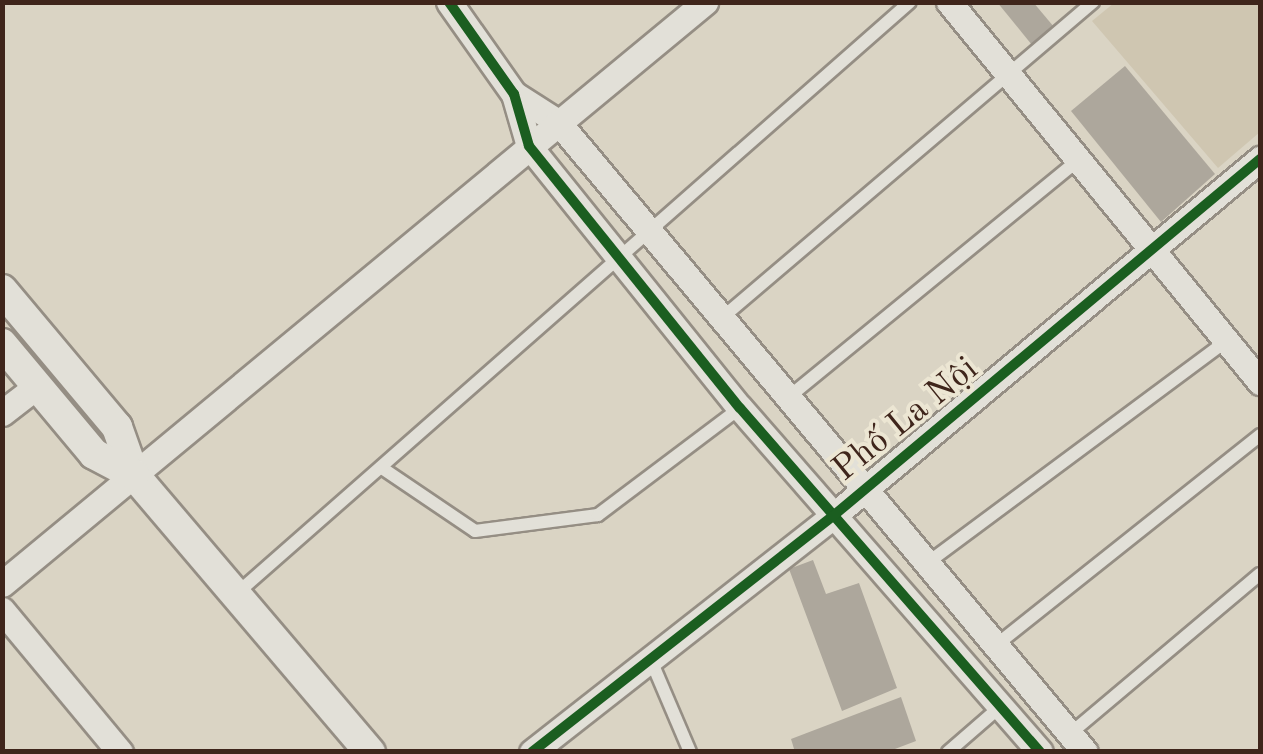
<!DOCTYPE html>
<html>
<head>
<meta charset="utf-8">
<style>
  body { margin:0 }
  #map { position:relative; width:1263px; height:754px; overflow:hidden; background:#dad4c4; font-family:"Old Standard TT",serif }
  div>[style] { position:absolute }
  .green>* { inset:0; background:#cfc6b1 }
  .building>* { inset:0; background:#ada79c }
  .roads { filter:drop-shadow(2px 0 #958e84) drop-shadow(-2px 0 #958e84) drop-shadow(0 2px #958e84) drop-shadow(0 -2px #958e84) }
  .service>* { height:12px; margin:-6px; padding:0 6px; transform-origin:6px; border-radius:6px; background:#e2e0d8 }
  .minor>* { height:25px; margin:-12.5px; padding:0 12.5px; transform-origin:12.5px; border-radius:12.5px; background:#e2e0d8 }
  .tertiary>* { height:30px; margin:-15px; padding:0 15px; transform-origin:15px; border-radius:15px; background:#e2e0d8 }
  .cycleway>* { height:10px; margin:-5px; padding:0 5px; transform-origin:5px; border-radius:5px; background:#1b5e20 }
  span { translate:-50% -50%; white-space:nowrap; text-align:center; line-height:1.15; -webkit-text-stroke:8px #ece6d3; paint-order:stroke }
  .street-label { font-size:35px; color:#3f251b }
  .frame { position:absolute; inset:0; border:5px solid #3f251b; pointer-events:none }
</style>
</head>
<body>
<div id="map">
  <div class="green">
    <div style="clip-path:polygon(1114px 3px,1260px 3px,1260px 132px,1218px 168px,1092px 21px)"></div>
  </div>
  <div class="building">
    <div style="clip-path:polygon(997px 2px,1033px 2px,1054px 27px,1032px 45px)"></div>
    <div style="clip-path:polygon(1125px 66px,1215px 174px,1161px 222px,1071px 111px)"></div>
    <div style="clip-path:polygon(813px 560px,826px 594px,859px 583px,897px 688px,842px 711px,789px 569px)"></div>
    <div style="clip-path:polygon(901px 697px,916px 741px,887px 752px,795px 752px,791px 739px)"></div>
  </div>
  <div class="roads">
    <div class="service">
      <div style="left:723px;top:317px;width:486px;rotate:-40.4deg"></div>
      <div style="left:790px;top:396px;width:371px;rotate:-39.3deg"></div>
      <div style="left:382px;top:468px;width:112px;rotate:34.1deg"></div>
      <div style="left:475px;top:531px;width:124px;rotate:-7.4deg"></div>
      <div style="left:598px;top:515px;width:178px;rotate:-37deg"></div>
      <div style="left:926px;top:564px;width:374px;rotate:-36.6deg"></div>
      <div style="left:235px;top:595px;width:898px;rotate:-41.3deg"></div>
      <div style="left:995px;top:646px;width:339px;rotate:-38.5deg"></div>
      <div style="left:650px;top:658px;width:102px;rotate:66.9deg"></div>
      <div style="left:1071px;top:733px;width:247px;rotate:-40.1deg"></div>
      <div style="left:948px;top:752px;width:69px;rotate:-40.9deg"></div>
    </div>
    <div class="minor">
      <div style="left:449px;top:2px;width:113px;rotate:54.8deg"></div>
      <div style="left:514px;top:94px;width:54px;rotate:73.9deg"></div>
      <div style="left:529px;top:146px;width:336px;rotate:51.2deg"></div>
      <div style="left:740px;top:408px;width:456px;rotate:48.9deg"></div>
      <div style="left:949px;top:2px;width:491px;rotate:50.7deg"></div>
      <div style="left:514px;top:94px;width:52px;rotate:32.5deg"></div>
      <div style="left:558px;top:122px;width:821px;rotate:50.09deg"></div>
      <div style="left:2px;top:413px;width:44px;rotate:-37.6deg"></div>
      <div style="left:2px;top:584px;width:913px;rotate:-39.62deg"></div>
      <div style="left:2px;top:610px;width:185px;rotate:50.3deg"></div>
      <div style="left:532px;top:752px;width:382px;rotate:-38.1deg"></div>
      <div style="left:833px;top:516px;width:557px;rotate:-39.9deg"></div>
    </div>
    <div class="tertiary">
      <div style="left:2px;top:290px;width:179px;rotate:50deg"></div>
      <div style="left:117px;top:427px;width:51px;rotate:70.5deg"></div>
      <div style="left:134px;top:475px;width:364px;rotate:49.6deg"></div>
      <div style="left:2px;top:344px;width:143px;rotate:50.1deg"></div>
      <div style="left:94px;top:454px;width:45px;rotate:27.7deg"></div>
    </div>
  </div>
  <div class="cycleway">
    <div style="left:449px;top:2px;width:113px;rotate:54.8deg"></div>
    <div style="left:514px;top:94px;width:54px;rotate:73.9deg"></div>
    <div style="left:529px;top:146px;width:336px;rotate:51.2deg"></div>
    <div style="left:740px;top:408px;width:456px;rotate:48.9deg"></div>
    <div style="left:532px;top:752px;width:382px;rotate:-38.1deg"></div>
    <div style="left:833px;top:516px;width:557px;rotate:-39.9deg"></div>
  </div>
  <div class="street-label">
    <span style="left:906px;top:420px;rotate:-39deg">Phố La Nội</span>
  </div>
  <div class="frame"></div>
</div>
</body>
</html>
